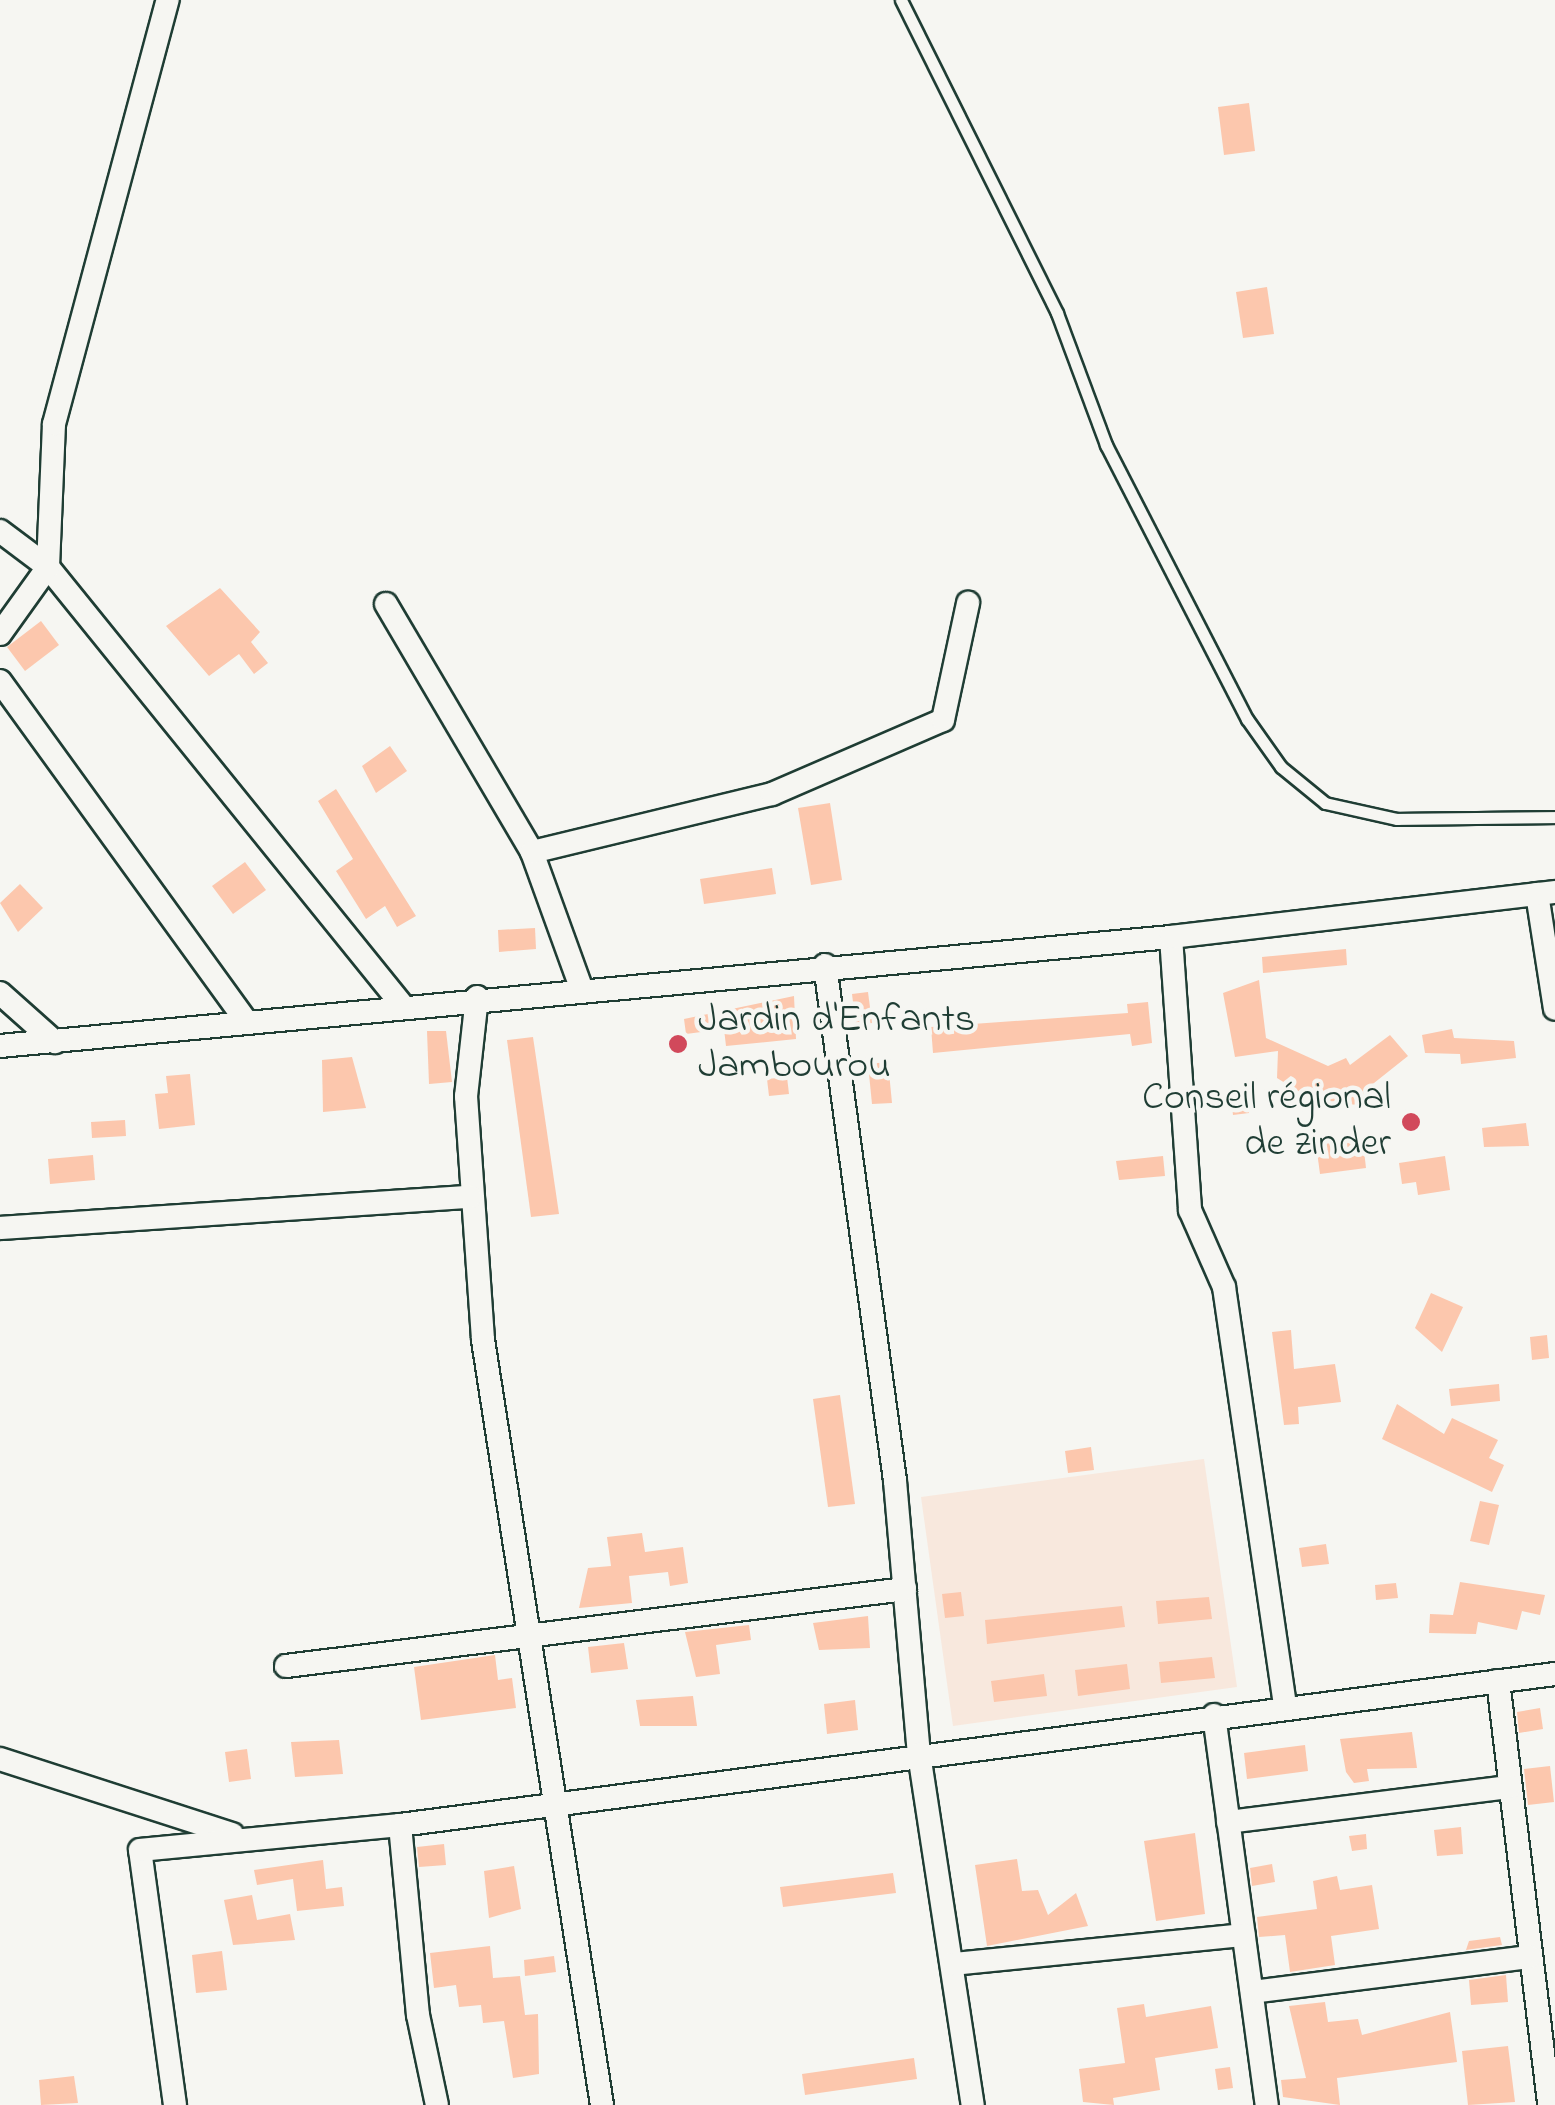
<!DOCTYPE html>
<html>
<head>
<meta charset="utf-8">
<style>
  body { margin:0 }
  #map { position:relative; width:1555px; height:2105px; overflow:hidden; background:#f6f6f2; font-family:"Indie Flower",sans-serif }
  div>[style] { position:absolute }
  .built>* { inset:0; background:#f8e8dd }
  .building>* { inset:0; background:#fcc7ad }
  .roads { filter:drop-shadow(2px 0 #1f3d34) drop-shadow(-2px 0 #1f3d34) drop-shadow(0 2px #1f3d34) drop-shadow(0 -2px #1f3d34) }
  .service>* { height:11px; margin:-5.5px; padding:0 5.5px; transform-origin:5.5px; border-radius:5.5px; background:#f6f6f2 }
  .minor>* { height:22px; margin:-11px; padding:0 11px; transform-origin:11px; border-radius:11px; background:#f6f6f2 }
  .dots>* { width:28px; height:28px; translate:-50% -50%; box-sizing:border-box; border:5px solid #f6f6f2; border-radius:50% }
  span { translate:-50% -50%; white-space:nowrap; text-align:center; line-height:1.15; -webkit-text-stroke:9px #f6f6f2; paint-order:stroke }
  .poi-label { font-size:40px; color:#1f3d34 }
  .left { translate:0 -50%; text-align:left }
  .right { translate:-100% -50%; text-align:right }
</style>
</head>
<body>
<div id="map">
  <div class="built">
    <div style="clip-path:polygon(1204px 1459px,1237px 1687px,953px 1726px,921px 1497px)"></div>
  </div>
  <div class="building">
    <div style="clip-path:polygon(1249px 103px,1255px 151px,1224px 155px,1218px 107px)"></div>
    <div style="clip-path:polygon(1267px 287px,1274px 334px,1243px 338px,1236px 292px)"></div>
    <div style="clip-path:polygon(220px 588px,260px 632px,251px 642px,268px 663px,254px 674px,239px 654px,209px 676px,166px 626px)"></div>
    <div style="clip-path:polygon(41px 621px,59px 645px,25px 671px,7px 647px)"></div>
    <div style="clip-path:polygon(390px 746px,407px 771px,376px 793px,362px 766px)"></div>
    <div style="clip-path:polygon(336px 789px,416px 916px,397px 927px,385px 906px,366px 919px,336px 871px,353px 859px,318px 801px)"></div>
    <div style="clip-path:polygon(830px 803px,842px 880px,811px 885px,798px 808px)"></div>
    <div style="clip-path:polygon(245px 862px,266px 890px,233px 914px,212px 886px)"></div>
    <div style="clip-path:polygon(772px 868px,776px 894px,704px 904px,700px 879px)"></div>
    <div style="clip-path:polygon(20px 884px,43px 908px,18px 932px,0 903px)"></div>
    <div style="clip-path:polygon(535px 928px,536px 949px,499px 952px,498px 930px)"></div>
    <div style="clip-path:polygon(1346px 949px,1347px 965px,1263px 973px,1262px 957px)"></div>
    <div style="clip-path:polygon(1259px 980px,1266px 1038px,1328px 1066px,1346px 1058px,1350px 1065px,1390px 1035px,1408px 1056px,1369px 1087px,1366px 1104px,1322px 1106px,1277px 1078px,1278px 1051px,1235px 1057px,1223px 993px)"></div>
    <div style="clip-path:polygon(868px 992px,872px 1023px,856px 1025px,852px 994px)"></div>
    <div style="clip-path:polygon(794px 996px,796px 1039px,726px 1046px,724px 1029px,686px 1034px,684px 1019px)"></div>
    <div style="clip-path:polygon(1148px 1002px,1152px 1043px,1132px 1046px,1130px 1034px,933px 1053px,931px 1027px,1128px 1013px,1127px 1004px)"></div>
    <div style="clip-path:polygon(1452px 1029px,1454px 1038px,1514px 1041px,1516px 1058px,1461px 1064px,1460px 1054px,1425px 1053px,1422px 1035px)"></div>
    <div style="clip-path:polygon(427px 1031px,446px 1031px,452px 1082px,429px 1084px)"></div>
    <div style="clip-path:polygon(533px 1037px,559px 1214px,531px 1217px,507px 1040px)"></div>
    <div style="clip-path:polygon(352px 1057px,366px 1108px,323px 1112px,322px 1060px)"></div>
    <div style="clip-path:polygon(888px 1062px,892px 1103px,872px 1104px,868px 1064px)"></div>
    <div style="clip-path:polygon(190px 1074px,195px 1125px,159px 1129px,155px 1094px,168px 1093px,166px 1076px)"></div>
    <div style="clip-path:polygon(787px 1077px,789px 1094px,769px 1096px,767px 1079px)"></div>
    <div style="clip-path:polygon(1247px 1092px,1249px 1113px,1233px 1115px,1231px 1094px)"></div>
    <div style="clip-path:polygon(125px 1120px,126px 1136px,92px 1138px,91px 1122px)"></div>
    <div style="clip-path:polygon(1526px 1123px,1529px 1146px,1484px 1147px,1482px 1128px)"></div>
    <div style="clip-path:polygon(1363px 1142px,1366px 1168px,1320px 1174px,1316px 1144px)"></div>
    <div style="clip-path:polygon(93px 1155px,95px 1180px,50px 1184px,48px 1159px)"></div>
    <div style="clip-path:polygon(1163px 1156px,1165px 1176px,1119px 1180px,1116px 1161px)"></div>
    <div style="clip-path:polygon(1445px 1156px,1450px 1190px,1418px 1195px,1416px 1182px,1402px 1184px,1399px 1163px)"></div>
    <div style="clip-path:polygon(1431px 1293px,1463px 1307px,1442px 1352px,1415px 1328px)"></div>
    <div style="clip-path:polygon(1291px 1330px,1294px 1369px,1335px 1364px,1341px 1402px,1298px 1407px,1299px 1424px,1284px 1425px,1272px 1332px)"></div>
    <div style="clip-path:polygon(1547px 1335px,1549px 1358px,1532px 1360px,1530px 1337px)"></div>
    <div style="clip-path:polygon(1499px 1384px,1500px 1401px,1451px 1406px,1449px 1389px)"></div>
    <div style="clip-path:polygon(840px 1395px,855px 1504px,828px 1507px,813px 1399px)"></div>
    <div style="clip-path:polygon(1397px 1404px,1444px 1434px,1452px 1418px,1498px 1440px,1489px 1458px,1504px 1465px,1492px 1492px,1382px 1439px)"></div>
    <div style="clip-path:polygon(1091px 1447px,1094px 1470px,1068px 1473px,1065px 1451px)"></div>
    <div style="clip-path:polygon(1480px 1501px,1499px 1505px,1489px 1545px,1470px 1541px)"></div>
    <div style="clip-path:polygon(642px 1533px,645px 1552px,683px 1547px,688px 1583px,670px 1586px,668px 1572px,629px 1576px,632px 1603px,579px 1608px,588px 1568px,611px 1566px,607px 1537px)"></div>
    <div style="clip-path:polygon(1326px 1544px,1329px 1564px,1302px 1567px,1299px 1548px)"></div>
    <div style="clip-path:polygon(1460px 1582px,1545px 1595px,1540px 1615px,1522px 1611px,1517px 1630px,1478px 1622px,1476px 1634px,1429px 1633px,1430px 1614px,1453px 1615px)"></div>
    <div style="clip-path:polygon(1396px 1583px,1398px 1598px,1376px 1600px,1375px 1585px)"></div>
    <div style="clip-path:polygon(961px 1592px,964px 1616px,945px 1618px,942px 1594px)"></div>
    <div style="clip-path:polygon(1209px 1597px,1212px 1619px,1158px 1624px,1156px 1601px)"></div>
    <div style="clip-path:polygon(1122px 1606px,1125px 1627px,987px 1644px,985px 1620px)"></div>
    <div style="clip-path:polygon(868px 1616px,870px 1648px,819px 1650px,813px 1623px)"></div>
    <div style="clip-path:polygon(749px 1625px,751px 1640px,716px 1645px,720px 1674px,696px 1677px,685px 1632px)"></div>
    <div style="clip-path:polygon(624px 1643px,628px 1669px,591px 1673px,588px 1647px)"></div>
    <div style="clip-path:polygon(495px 1655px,498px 1680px,512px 1678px,516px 1708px,421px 1720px,414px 1667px)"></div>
    <div style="clip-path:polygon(1212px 1657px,1215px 1678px,1161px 1683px,1159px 1662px)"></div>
    <div style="clip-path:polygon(1127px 1664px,1130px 1689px,1078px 1696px,1075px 1670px)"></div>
    <div style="clip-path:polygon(1044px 1674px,1047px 1696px,994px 1702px,991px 1681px)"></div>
    <div style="clip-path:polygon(693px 1696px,697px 1726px,640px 1726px,636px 1700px)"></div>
    <div style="clip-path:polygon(855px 1700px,858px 1730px,827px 1734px,824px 1704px)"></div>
    <div style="clip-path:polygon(1540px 1708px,1543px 1729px,1519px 1733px,1517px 1712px)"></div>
    <div style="clip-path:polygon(1412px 1732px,1417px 1768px,1367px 1769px,1369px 1781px,1354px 1783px,1346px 1772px,1340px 1739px)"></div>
    <div style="clip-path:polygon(339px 1740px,343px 1774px,295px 1777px,291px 1742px)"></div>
    <div style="clip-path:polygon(1305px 1745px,1308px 1771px,1247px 1779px,1244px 1753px)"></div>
    <div style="clip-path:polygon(247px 1749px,251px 1779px,229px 1782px,225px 1752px)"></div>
    <div style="clip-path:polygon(1550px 1766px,1554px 1802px,1528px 1805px,1524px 1769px)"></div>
    <div style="clip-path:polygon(1461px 1827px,1463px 1854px,1437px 1856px,1434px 1830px)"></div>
    <div style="clip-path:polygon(1195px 1833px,1205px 1914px,1156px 1921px,1144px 1841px)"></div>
    <div style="clip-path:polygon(1366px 1834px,1367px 1849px,1352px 1851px,1349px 1836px)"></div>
    <div style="clip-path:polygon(444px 1844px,446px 1865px,419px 1867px,417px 1847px)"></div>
    <div style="clip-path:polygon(1017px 1859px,1022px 1891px,1038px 1890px,1048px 1915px,1076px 1893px,1088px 1926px,987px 1946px,975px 1865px)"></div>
    <div style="clip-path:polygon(323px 1860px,326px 1889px,342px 1887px,344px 1906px,297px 1911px,293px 1879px,257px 1885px,254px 1870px)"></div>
    <div style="clip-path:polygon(1272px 1864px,1275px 1882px,1252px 1886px,1250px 1868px)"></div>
    <div style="clip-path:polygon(514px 1866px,521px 1909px,489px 1918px,484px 1871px)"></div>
    <div style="clip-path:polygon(893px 1873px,896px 1893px,783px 1907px,780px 1887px)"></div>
    <div style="clip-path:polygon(1337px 1876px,1340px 1890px,1372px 1885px,1379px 1929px,1331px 1936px,1335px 1965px,1290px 1972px,1285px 1935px,1259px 1937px,1257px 1917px,1317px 1909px,1313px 1881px)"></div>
    <div style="clip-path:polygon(252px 1895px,257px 1920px,290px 1914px,295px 1940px,233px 1945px,224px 1900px)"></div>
    <div style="clip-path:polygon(1500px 1937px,1502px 1945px,1466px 1950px,1469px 1941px)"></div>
    <div style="clip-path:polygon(490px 1946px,493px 1978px,520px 1976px,525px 2015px,538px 2014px,539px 2074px,513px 2078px,504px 2021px,483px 2023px,481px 2005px,459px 2007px,456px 1985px,434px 1988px,430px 1953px)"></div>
    <div style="clip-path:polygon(222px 1951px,227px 1990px,196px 1993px,192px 1955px)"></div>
    <div style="clip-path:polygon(554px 1956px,556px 1972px,525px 1976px,524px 1960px)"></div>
    <div style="clip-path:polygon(1506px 1975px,1508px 2002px,1471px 2005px,1469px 1980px)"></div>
    <div style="clip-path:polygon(1325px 2002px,1328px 2022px,1358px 2019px,1362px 2035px,1450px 2012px,1457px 2062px,1337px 2078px,1340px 2105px,1283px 2097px,1281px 2080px,1306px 2078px,1289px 2006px)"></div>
    <div style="clip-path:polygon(1144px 2004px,1146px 2017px,1211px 2006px,1218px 2048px,1155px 2058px,1160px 2090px,1113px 2098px,1114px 2105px,1083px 2102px,1079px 2069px,1125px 2063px,1117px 2008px)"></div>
    <div style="clip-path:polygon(1508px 2046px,1515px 2102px,1468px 2105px,1462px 2051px)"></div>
    <div style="clip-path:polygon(914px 2058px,917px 2079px,805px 2095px,802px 2074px)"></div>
    <div style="clip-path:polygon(1230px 2067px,1233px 2088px,1218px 2090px,1215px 2069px)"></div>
    <div style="clip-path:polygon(74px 2076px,78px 2103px,41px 2105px,39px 2080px)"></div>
  </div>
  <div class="roads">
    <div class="service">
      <div style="left:901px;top:0;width:350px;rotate:63.5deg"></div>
      <div style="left:1057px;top:313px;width:141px;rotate:69.6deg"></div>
      <div style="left:1106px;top:445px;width:308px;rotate:62.8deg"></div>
      <div style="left:1247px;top:719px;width:59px;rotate:54.7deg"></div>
      <div style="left:1281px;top:767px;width:57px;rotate:39.3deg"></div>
      <div style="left:1325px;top:803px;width:74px;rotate:12.5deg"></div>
      <div style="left:1397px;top:819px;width:158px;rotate:-0.7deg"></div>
    </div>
    <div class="minor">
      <div style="left:0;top:531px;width:60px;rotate:36.9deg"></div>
      <div style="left:48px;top:567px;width:565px;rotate:51.04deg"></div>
      <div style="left:386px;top:604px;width:288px;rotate:59.5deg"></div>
      <div style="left:532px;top:852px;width:144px;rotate:70.1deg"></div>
      <div style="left:0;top:634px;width:82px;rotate:-54.4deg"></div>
      <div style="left:48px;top:567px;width:143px;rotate:-87.6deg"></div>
      <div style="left:54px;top:424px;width:439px;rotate:-75deg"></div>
      <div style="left:0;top:681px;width:422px;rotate:54.1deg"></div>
      <div style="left:532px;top:852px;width:247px;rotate:-13.6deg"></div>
      <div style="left:772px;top:794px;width:186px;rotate:-23.4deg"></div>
      <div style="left:943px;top:720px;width:120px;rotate:-77.9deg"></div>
      <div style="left:1537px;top:894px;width:116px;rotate:81.1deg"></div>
      <div style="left:1171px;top:937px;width:274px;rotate:86deg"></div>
      <div style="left:1190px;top:1210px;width:84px;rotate:66.2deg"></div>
      <div style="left:1224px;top:1287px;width:421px;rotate:81.7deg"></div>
      <div style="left:825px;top:965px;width:521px;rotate:82.27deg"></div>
      <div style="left:895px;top:1481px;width:274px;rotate:85deg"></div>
      <div style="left:919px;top:1754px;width:355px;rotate:81.3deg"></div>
      <div style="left:0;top:993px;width:74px;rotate:41.7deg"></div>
      <div style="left:477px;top:997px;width:100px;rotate:96.3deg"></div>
      <div style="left:466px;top:1096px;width:245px;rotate:86deg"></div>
      <div style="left:483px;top:1340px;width:774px;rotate:81.16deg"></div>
      <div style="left:0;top:1046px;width:1176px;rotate:-5.32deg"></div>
      <div style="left:1171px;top:937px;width:387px;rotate:-6.7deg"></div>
      <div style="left:0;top:1228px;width:471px;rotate:-3.8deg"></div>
      <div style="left:286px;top:1666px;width:624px;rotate:-7.09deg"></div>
      <div style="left:1498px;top:1681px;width:427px;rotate:83.1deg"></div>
      <div style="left:1214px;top:1715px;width:394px;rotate:82.3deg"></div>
      <div style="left:0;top:1759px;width:244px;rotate:17.9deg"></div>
      <div style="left:1228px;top:1822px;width:284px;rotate:-7.1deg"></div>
      <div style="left:400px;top:1825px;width:191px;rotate:84.6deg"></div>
      <div style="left:418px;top:2015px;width:92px;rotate:78.1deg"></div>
      <div style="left:953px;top:1964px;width:292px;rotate:-5.7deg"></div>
      <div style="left:1252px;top:1992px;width:280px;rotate:-7.2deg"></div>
      <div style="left:175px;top:2105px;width:257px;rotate:-97.8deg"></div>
      <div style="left:140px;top:1850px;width:261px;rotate:-5.5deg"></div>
      <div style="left:400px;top:1825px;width:1165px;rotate:-7.45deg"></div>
    </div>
  </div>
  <div class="dots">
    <div style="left:678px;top:1044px;background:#d1495b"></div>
    <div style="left:1411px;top:1122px;background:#d1495b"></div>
  </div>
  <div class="poi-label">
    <span class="left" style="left:698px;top:1044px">Jardin d'Enfants<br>Jambourou</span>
    <span class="right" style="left:1391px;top:1122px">Conseil régional<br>de zinder</span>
  </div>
</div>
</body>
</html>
